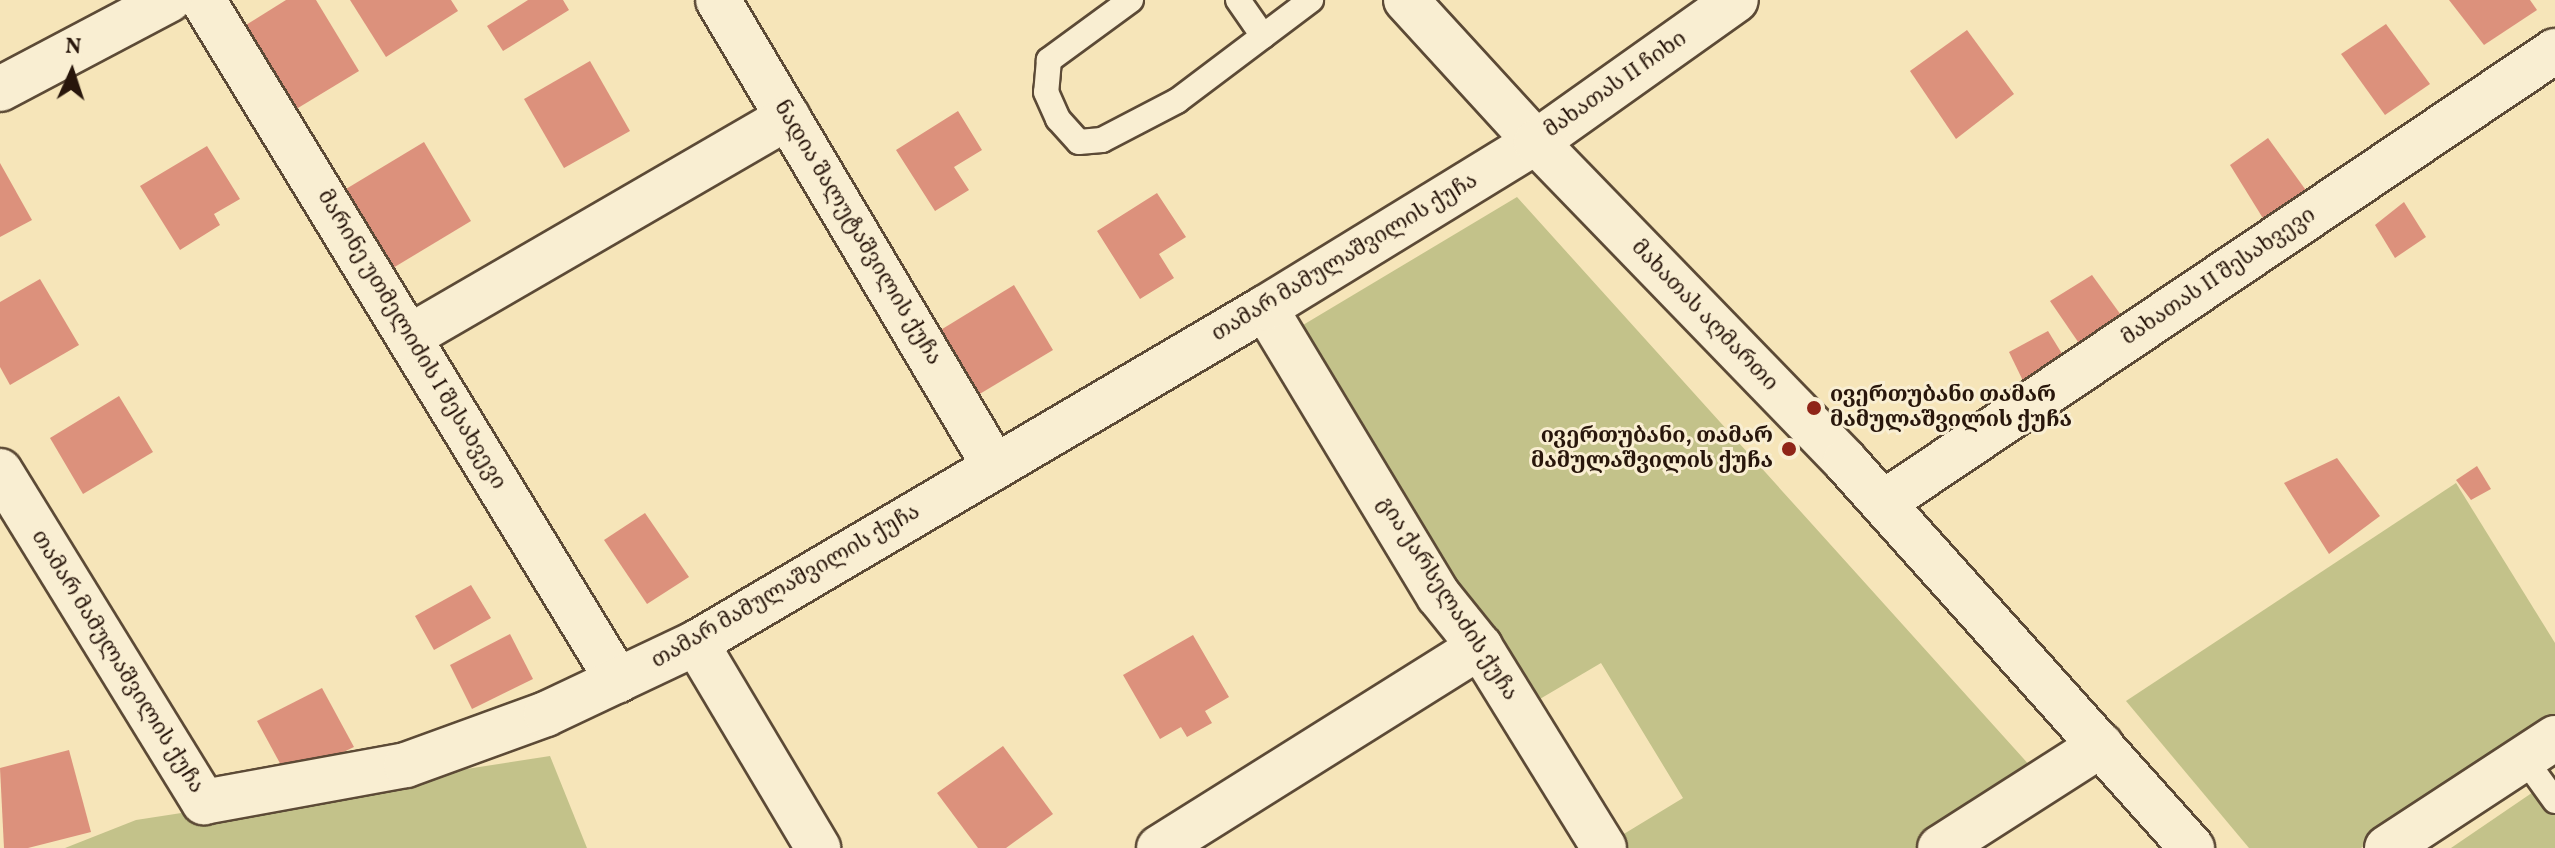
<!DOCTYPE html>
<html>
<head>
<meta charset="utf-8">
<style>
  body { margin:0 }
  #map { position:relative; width:2555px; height:848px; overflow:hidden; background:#f6e5b9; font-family:Vollkorn,"Noto Serif Georgian",serif }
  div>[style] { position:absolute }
  .green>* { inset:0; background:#c3c28a }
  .building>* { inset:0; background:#dc917c }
  .roads { filter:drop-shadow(2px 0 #5c4a36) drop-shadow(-2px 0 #5c4a36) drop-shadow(0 2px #5c4a36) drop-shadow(0 -2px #5c4a36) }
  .lane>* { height:24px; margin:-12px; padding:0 12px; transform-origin:12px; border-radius:12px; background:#f9eed2 }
  .street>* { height:44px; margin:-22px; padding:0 22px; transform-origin:22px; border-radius:22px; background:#f9eed2 }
  .secondary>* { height:44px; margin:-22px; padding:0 22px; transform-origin:22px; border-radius:22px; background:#f9eed2 }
  .dots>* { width:22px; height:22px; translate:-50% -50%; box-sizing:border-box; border:4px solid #f9eed2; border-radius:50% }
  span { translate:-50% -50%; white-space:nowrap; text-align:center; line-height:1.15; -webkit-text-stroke:6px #f9eed2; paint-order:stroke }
  .street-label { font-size:22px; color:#28160b }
  .poi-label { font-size:22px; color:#28160b; font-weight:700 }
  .left { translate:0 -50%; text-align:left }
  .right { translate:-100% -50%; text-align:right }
  .north { position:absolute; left:32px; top:32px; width:80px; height:80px; -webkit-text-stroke:6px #f9eed2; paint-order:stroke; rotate:3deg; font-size:22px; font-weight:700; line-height:32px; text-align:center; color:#28160b }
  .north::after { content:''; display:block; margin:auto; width:28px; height:36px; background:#28160b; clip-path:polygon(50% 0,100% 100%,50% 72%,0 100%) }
</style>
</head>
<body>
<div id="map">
  <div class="green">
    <div style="clip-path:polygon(1517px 197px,2032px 768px,2004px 798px,1916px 848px,1613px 848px,1609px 843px,1683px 798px,1601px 663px,1528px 706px,1303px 325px)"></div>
    <div style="clip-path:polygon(2456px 483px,2555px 643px,2555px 716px,2361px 848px,2249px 848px,2126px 701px)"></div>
    <div style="clip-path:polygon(550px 756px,587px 848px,65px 848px,136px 820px)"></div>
    <div style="clip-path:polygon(2555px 777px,2555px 848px,2451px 848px)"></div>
  </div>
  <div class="building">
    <div style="clip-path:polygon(286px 0,316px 0,359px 71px,293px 111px,241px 28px)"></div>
    <div style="clip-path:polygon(350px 0,451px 0,458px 11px,386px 57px)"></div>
    <div style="clip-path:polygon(528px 0,563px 0,569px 10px,503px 51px,487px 26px)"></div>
    <div style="clip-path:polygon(2449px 0,2530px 0,2537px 10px,2484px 45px)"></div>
    <div style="clip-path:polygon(2386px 24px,2430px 84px,2385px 115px,2341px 54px)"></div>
    <div style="clip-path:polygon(1967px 30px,2014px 94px,1956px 139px,1910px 71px)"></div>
    <div style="clip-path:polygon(590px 61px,630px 131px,564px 168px,524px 99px)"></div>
    <div style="clip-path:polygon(958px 111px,982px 150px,954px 167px,969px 190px,935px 211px,896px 150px)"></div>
    <div style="clip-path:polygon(2268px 138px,2313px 200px,2269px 228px,2230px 165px)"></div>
    <div style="clip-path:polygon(424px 142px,471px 221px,383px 274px,336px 195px)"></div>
    <div style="clip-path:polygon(207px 146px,240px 199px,214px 214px,220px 225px,180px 250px,140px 186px)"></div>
    <div style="clip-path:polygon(0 163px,32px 220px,0 237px)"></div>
    <div style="clip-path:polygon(1157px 193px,1186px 237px,1159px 254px,1174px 278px,1140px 299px,1097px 231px)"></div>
    <div style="clip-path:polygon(2404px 202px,2426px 237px,2395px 258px,2375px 225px)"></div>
    <div style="clip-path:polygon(2092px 275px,2126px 322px,2085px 352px,2050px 301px)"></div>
    <div style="clip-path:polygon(40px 279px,79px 345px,10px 385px,0 367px,0 302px)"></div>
    <div style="clip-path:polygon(1014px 285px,1053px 350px,978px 395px,939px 331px)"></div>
    <div style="clip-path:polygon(2048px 331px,2069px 365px,2027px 389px,2009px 352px)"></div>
    <div style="clip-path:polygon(119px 396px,153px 452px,83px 494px,50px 438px)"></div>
    <div style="clip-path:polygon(2337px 458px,2380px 516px,2329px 554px,2284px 483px)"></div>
    <div style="clip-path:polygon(2477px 466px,2491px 489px,2471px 500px,2456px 480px)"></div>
    <div style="clip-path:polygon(645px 513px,689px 577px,647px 604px,604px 540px)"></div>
    <div style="clip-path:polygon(471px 585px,491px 618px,434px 650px,415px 616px)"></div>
    <div style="clip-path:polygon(510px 634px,533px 679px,472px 709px,450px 665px)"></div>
    <div style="clip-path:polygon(1193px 635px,1229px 697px,1205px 711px,1212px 723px,1187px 737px,1181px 727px,1160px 739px,1123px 675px)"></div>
    <div style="clip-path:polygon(322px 688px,354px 747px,288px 778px,257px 721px)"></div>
    <div style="clip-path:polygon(1003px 746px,1053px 814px,1006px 848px,978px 848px,937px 793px)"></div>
    <div style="clip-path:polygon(69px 750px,91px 832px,28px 848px,4px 848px,0 768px)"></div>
  </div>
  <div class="roads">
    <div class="lane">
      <div style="left:1131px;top:0;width:102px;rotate:143.8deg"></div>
      <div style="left:1049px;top:60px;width:32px;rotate:95deg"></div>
      <div style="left:1046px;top:92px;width:30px;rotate:66deg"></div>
      <div style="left:1058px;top:119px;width:31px;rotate:48deg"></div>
      <div style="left:1079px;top:142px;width:23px;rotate:-5deg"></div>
      <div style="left:1102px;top:140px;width:85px;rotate:-27.5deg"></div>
      <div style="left:1177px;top:101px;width:168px;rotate:-37deg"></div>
      <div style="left:1238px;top:0;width:44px;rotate:55.2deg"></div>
      <div style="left:2524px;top:758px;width:53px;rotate:54.2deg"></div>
    </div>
    <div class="street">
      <div style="left:203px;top:0;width:797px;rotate:58.64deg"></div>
      <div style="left:718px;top:0;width:543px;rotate:59.33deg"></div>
      <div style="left:0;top:89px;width:191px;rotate:-27.8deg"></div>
      <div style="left:1265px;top:308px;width:336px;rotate:58.9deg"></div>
      <div style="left:1439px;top:596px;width:65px;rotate:51.2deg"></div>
      <div style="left:1480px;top:647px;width:236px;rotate:58.3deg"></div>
      <div style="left:409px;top:337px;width:438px;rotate:-30.1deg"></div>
      <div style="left:0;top:471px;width:389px;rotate:58.4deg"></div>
      <div style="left:204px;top:802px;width:205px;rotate:-10.4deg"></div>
      <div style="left:406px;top:765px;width:149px;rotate:-20deg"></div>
      <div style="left:546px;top:714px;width:166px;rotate:-25.3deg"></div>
      <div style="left:696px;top:643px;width:660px;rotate:-30.49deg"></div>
      <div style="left:1265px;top:308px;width:318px;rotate:-31.5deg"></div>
      <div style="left:1536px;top:142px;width:245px;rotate:-35.4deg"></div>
      <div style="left:1883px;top:503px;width:810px;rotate:-33.93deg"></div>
      <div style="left:696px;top:643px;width:239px;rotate:59.2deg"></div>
      <div style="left:1159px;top:848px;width:379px;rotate:-32.1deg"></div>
      <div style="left:1940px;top:848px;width:191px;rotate:-32.6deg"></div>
      <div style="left:2387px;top:848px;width:201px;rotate:-33.2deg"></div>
    </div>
    <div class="secondary">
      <div style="left:1406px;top:0;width:193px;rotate:47.5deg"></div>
      <div style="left:1536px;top:142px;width:444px;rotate:45.9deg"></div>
      <div style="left:1845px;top:461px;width:520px;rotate:48.12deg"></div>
    </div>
  </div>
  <div class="dots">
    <div style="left:1814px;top:408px;background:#8f2418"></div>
    <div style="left:1789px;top:449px;background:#8f2418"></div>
  </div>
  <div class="street-label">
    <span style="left:1616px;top:85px;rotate:-35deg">მახათას II ჩიხი</span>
    <span style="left:857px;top:233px;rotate:59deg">ნადია შალუტაშვილის ქუჩა</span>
    <span style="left:1345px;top:258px;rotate:-31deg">თამარ მამულაშვილის ქუჩა</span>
    <span style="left:2219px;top:277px;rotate:-34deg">მახათას II შესახვევი</span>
    <span style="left:1704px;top:316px;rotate:46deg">მახათას აღმართი</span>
    <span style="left:411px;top:340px;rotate:59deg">მარინე უთმელიძის I შესახვევი</span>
    <span style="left:786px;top:587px;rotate:-30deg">თამარ მამულაშვილის ქუჩა</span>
    <span style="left:1447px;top:599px;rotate:57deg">გია ქარსელაძის ქუჩა</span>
    <span style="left:117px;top:662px;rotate:58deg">თამარ მამულაშვილის ქუჩა</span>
  </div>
  <div class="poi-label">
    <span class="left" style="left:1830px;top:408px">ივერთუბანი თამარ<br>მამულაშვილის ქუჩა</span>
    <span class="right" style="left:1773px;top:449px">ივერთუბანი, თამარ<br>მამულაშვილის ქუჩა</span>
  </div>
  <div class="north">N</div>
</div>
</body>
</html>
